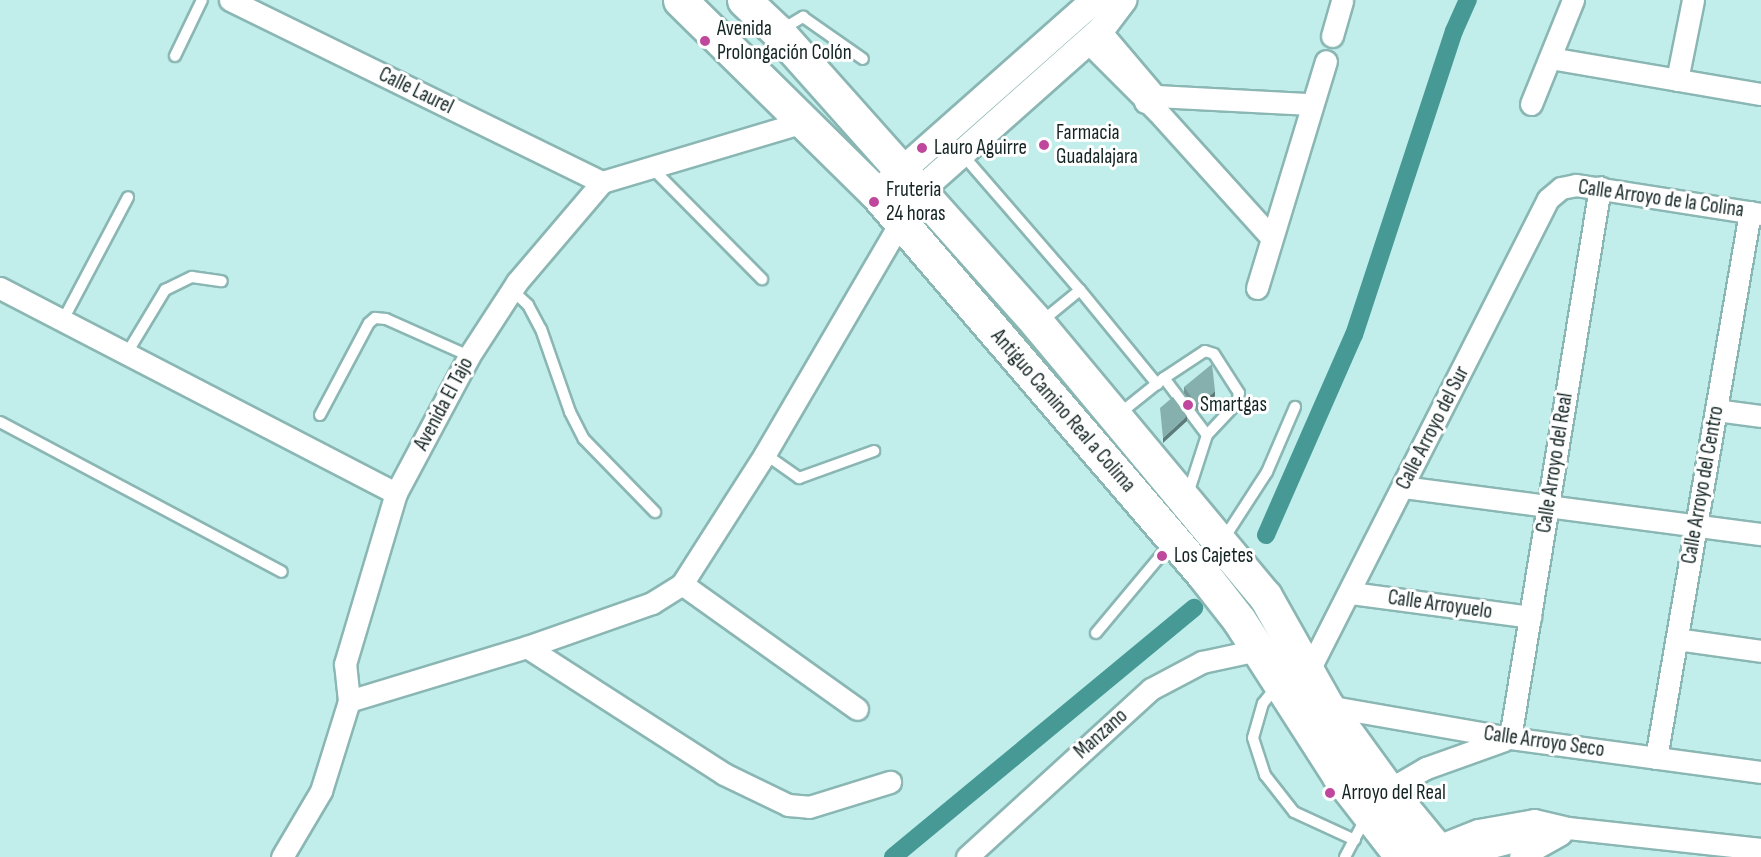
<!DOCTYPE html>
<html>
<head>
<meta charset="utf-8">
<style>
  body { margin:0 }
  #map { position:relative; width:1761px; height:857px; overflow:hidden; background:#c1eeeb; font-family:"Sofia Sans Condensed",sans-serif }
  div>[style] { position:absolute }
  .canal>* { height:18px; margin:-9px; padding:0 9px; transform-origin:9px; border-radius:9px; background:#479995 }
  .roads { filter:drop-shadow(2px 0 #8ab6b3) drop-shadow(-2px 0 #8ab6b3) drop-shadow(0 2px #8ab6b3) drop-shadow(0 -2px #8ab6b3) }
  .service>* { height:10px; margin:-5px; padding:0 5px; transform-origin:5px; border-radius:5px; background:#fff }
  .minor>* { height:21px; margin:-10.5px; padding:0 10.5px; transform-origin:10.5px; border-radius:10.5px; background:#fff }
  .tertiary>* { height:26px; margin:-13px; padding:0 13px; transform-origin:13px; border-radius:13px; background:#fff }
  .primary>* { height:33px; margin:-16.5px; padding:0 16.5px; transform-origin:16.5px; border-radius:16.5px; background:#fff }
  .wall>* { inset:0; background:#729795 }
  .shaded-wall>* { inset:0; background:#5d7b79 }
  .building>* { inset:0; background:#85b0ad }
  .dots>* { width:16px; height:16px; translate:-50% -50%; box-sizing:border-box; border:3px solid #fff; border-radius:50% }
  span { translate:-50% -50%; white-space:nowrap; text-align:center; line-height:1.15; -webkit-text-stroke:6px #fff; paint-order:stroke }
  .poi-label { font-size:21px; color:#142524 }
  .left { translate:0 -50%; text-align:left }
  .street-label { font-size:21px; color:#142524 }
</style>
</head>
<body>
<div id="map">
  <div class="canal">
    <div style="left:1266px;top:535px;width:219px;rotate:-66.3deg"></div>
    <div style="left:1354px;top:335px;width:320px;rotate:-71.8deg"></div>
    <div style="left:1454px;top:31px;width:34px;rotate:-66deg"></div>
    <div style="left:893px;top:857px;width:391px;rotate:-39.6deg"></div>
  </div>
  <div class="roads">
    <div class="service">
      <div style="left:781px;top:30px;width:26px;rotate:-31deg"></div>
      <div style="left:803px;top:17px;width:73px;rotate:35deg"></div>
      <div style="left:175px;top:56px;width:62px;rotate:-64.3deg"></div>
      <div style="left:962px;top:154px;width:180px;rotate:49.1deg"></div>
      <div style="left:1080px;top:290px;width:50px;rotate:140.6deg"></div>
      <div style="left:651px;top:167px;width:158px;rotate:45.3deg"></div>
      <div style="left:512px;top:290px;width:22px;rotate:43deg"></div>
      <div style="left:528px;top:305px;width:27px;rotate:62deg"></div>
      <div style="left:541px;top:329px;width:88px;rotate:70.7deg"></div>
      <div style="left:570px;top:412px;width:30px;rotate:63deg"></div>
      <div style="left:584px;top:439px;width:102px;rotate:45.8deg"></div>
      <div style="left:1080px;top:290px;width:122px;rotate:50.7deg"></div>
      <div style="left:63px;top:320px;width:139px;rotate:-62.1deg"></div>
      <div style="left:127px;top:353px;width:74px;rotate:-58.9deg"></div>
      <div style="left:165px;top:290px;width:30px;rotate:-26deg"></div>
      <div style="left:192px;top:277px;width:30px;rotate:8deg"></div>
      <div style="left:1164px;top:378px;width:49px;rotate:-33.4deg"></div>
      <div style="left:1205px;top:351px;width:9px;rotate:18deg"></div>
      <div style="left:1214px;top:354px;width:46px;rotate:57.3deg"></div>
      <div style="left:1239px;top:393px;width:10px;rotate:101deg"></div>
      <div style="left:1237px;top:403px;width:44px;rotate:133.2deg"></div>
      <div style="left:1119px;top:414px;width:58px;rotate:-38.7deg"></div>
      <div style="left:1164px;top:378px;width:71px;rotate:53deg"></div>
      <div style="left:1207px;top:435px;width:62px;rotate:107.9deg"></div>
      <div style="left:320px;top:415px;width:104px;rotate:-62deg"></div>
      <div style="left:369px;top:323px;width:8px;rotate:-40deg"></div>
      <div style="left:375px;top:318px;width:11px;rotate:5deg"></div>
      <div style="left:386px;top:319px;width:91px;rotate:24deg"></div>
      <div style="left:0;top:422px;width:319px;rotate:28deg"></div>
      <div style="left:765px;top:454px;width:42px;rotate:35.2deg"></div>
      <div style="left:799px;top:478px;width:80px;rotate:-19.8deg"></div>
      <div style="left:1223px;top:540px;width:81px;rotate:-57.1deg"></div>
      <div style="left:1267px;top:472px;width:71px;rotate:-66.7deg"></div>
      <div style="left:1096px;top:633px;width:119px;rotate:-50.1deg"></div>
      <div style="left:1277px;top:686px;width:22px;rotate:129deg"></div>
      <div style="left:1263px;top:703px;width:36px;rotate:106deg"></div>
      <div style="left:1253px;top:738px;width:39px;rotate:72deg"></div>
      <div style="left:1265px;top:775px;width:47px;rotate:51.9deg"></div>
      <div style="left:1294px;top:812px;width:67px;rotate:24.7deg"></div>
      <div style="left:1345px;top:857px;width:43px;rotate:-62.2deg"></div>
    </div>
    <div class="minor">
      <div style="left:230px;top:0;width:414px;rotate:26.1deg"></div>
      <div style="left:1100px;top:31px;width:87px;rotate:49.7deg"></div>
      <div style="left:1332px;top:36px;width:37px;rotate:-74deg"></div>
      <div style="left:1088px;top:42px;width:99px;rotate:45deg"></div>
      <div style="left:1158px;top:112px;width:169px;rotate:47.9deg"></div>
      <div style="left:1550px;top:58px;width:214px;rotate:9.7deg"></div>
      <div style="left:1677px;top:80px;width:82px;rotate:-78.7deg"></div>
      <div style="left:1145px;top:102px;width:13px;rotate:-29deg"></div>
      <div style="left:1156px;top:96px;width:155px;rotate:3deg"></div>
      <div style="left:1531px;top:104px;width:112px;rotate:-68deg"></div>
      <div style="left:0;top:288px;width:446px;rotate:27.4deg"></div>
      <div style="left:1257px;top:288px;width:237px;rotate:-73.1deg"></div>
      <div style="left:1716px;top:410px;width:45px;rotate:7.6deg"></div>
      <div style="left:1403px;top:487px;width:361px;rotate:7.5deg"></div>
      <div style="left:682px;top:584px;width:215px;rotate:35.5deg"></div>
      <div style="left:1351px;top:593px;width:181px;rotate:7.6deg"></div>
      <div style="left:1677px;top:639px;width:85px;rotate:8.1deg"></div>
      <div style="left:527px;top:647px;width:234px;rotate:32.8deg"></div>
      <div style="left:724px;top:774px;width:71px;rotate:25.8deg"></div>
      <div style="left:788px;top:805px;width:21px;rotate:5deg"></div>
      <div style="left:809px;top:807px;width:85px;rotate:-17.2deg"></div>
      <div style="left:1308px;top:672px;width:530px;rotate:-63.1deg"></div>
      <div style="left:1548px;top:199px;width:17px;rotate:-40deg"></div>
      <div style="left:1561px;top:188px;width:15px;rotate:-11deg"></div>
      <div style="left:1576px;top:185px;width:187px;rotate:8.9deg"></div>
      <div style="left:349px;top:701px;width:186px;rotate:-16.9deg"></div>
      <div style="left:527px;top:647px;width:133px;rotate:-19.4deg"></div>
      <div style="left:652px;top:603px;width:36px;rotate:-32deg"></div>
      <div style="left:682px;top:584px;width:154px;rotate:-57.4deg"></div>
      <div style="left:765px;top:454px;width:268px;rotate:-59.7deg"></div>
      <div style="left:1327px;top:706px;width:186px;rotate:9.9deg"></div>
      <div style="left:1510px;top:738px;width:253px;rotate:7.7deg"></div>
      <div style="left:1510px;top:738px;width:558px;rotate:-80.72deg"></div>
      <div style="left:1656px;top:758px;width:554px;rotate:-80.23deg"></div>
      <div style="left:1388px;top:790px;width:44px;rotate:-30.1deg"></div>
      <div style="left:1426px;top:768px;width:83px;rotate:-19.7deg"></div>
      <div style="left:1426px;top:854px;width:11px;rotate:-38deg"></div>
      <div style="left:1435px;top:847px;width:46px;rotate:-21.6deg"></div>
      <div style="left:1478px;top:830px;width:57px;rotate:-10.1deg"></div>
      <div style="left:1534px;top:820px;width:35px;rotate:13deg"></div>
      <div style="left:1568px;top:828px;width:194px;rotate:6.2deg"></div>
      <div style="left:282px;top:857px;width:77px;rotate:-59.4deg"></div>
      <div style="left:321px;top:791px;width:94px;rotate:-72.7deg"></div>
      <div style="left:349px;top:701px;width:37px;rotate:-96deg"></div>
      <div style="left:345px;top:664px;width:178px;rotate:-73.4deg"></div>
      <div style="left:396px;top:493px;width:155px;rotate:-61.9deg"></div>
      <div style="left:469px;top:356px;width:88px;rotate:-57deg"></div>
      <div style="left:517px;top:282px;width:131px;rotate:-49.6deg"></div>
      <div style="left:602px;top:182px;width:214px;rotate:-16.6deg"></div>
      <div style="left:967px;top:857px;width:249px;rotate:-42.4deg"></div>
      <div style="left:1151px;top:689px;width:58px;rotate:-27.9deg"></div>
      <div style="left:1202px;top:662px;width:57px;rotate:-12.1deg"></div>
      <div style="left:1452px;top:857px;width:114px;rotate:-14.3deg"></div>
      <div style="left:1520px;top:857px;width:47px;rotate:-29.3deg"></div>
    </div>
    <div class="tertiary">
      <div style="left:889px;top:182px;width:275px;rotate:-41.5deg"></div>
      <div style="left:906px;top:203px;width:259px;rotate:-41.6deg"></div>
      <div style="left:1100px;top:31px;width:39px;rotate:-53deg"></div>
    </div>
    <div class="primary">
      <div style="left:680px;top:0;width:275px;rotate:44.6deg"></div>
      <div style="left:876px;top:193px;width:502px;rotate:49.36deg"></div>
      <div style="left:1203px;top:574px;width:58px;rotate:52deg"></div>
      <div style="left:1239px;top:620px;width:185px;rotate:57.3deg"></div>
      <div style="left:1339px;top:776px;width:103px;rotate:52.1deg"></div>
      <div style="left:744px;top:0;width:47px;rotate:43.3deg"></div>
      <div style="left:778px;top:32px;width:391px;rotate:48.3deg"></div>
      <div style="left:1038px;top:324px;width:354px;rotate:50.2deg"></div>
      <div style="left:1265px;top:596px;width:126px;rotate:60.6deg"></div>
      <div style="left:1327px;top:706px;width:104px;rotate:54deg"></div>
      <div style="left:1388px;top:790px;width:87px;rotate:50.6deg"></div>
    </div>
  </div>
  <div class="wall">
    <div style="clip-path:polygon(1184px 387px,1215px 396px,1198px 411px,1184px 393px)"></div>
  </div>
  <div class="shaded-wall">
    <div style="clip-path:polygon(1215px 391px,1215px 396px,1198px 411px,1198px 406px)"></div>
    <div style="clip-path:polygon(1187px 416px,1187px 421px,1163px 443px,1163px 438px)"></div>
  </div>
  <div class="building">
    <div style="clip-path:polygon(1212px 364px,1215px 391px,1198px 406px,1184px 387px)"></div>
    <div style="clip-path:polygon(1173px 397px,1187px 416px,1163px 438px,1160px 408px)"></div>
  </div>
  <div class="dots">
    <div style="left:705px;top:41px;background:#bf489d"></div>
    <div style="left:1044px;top:145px;background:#bf489d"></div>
    <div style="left:922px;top:148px;background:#bf489d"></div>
    <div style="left:874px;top:202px;background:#bf489d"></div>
    <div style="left:1188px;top:405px;background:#bf489d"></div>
    <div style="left:1162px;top:556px;background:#bf489d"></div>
    <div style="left:1330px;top:793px;background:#bf489d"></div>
  </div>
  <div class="poi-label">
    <span class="left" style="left:717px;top:41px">Avenida<br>Prolongación Colón</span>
    <span class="left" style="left:1056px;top:145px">Farmacia<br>Guadalajara</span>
    <span class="left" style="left:934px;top:148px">Lauro Aguirre</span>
    <span class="left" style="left:886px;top:202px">Fruteria<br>24 horas</span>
    <span class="left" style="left:1200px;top:405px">Smartgas</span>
    <span class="left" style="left:1174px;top:556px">Los Cajetes</span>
    <span class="left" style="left:1342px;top:793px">Arroyo del Real</span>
  </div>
  <div class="street-label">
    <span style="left:416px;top:91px;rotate:26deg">Calle Laurel</span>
    <span style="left:1661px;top:199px;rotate:8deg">Calle Arroyo de la Colina</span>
    <span style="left:444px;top:404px;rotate:-62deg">Avenida El Tajo</span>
    <span style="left:1063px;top:411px;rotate:49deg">Antiguo Camino Real a Colima</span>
    <span style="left:1433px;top:428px;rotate:-63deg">Calle Arroyo del Sur</span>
    <span style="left:1555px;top:463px;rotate:-81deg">Calle Arroyo del Real</span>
    <span style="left:1703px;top:485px;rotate:-80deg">Calle Arroyo del Centro</span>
    <span style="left:1440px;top:605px;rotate:8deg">Calle Arroyuelo</span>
    <span style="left:1101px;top:734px;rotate:-42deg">Manzano</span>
    <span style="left:1544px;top:742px;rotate:8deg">Calle Arroyo Seco</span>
  </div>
</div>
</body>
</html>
